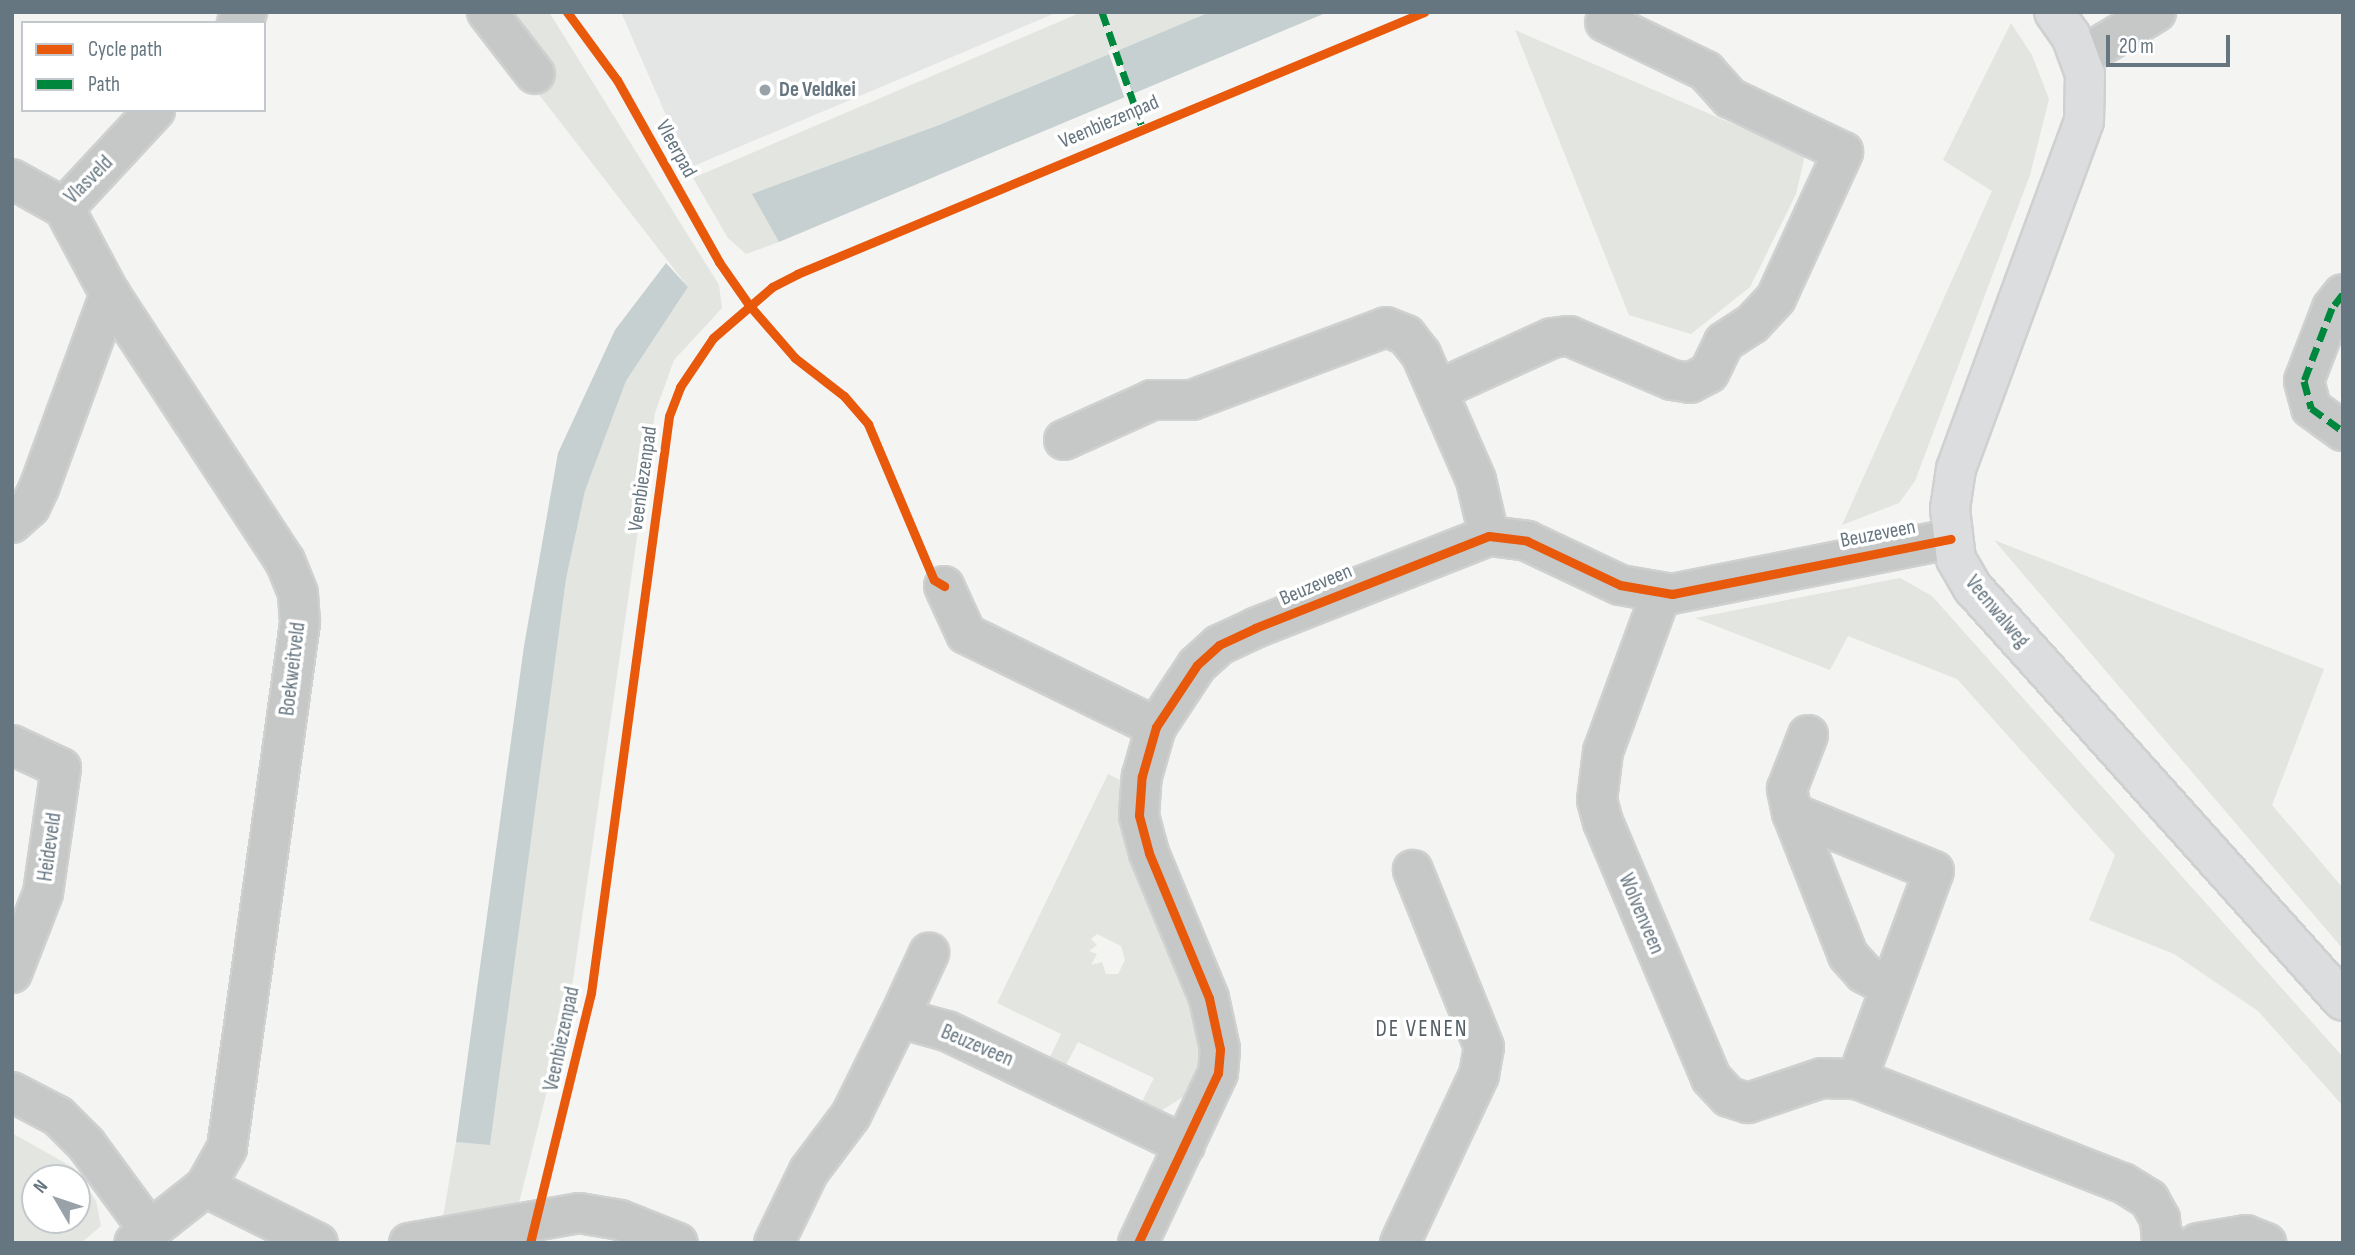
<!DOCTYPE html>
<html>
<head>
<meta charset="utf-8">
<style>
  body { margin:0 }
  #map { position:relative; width:2355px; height:1255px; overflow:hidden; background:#f4f4f2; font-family:"Sofia Sans Condensed",sans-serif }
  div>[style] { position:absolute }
  .built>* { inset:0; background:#e4e5e5 }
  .green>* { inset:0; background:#e3e5e0 }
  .water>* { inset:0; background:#c6d0d0 }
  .pier>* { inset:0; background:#f4f4f2 }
  .roads { filter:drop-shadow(2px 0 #cfd0d0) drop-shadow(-2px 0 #cfd0d0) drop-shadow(0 2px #cfd0d0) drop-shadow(0 -2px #cfd0d0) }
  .street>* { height:38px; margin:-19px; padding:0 19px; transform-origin:19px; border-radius:19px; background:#c6c8c8 }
  .secondary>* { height:38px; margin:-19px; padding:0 19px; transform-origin:19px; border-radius:19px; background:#dcddde }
  .quiet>* { height:7px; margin-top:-3.5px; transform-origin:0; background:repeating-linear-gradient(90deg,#00873e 0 14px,transparent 0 21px) }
  .cycleway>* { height:9px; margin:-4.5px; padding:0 4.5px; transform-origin:4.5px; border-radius:4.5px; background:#e8590c }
  .dots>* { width:19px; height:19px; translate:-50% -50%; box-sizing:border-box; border:4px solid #fff; border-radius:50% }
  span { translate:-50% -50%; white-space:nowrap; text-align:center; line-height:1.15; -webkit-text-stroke:7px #fff; paint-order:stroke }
  .poi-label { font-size:21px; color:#667680; font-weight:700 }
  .left { translate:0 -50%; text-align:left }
  .street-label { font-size:21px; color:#667680 }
  .neighbourhood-label { font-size:23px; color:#535f66; letter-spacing:2px }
  .frame { position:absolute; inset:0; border:14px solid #667680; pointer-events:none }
  .legend { position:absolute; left:21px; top:21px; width:245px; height:91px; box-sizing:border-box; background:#fff; border:2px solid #c2c8cc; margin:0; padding:9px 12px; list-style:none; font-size:21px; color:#667680 }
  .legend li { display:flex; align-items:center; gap:14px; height:35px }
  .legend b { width:35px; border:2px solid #c2c8cc }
  .north { position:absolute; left:21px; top:1164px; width:70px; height:70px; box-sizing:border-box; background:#fff; border:2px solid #c2c8cc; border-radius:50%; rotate:309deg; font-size:19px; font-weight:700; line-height:28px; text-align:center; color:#667680 }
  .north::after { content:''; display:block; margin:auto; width:24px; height:32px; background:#98a2a8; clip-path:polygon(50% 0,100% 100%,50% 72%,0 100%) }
  .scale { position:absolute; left:2106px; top:35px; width:124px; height:32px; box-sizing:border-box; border:4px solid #667680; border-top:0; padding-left:9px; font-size:21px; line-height:24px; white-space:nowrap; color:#667680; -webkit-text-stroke:5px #fff; paint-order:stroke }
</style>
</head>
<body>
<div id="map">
  <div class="built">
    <div style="clip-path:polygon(621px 12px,1058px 12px,689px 168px)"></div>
  </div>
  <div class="green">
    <div style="clip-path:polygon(475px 12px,549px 12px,719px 285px,722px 308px,674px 360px,655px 413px,571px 994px,519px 1203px,443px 1217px,456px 1142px,490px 1144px,532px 813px,566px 579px,585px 491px,626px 381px,688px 287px)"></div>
    <div style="clip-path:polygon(1082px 12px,1210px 12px,939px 125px,753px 194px,779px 242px,746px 254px,728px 238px,693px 178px)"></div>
    <div style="clip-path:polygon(2011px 23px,2032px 55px,2049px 99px,2030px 175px,1915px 481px,1899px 503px,1842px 525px,1992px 191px,1943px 160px)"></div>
    <div style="clip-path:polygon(1515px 30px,1805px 155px,1796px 194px,1750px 287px,1691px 334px,1629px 315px)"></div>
    <div style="clip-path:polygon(1994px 540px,2324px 669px,2272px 805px,2343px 888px,2343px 949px)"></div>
    <div style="clip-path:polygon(1900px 578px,1932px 596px,2343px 1057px,2343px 1106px,2258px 1011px,2174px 954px,2089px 920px,2115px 855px,1957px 679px,1848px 636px,1830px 670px,1695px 618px)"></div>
    <div style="clip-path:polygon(evenodd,1108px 774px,1122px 781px,1129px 851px,1202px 1040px,1200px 1066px,1189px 1093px,1161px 1111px,1140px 1106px,1154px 1078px,1078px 1042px,1065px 1067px,1049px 1059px,1061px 1034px,997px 1003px,1108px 774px,1097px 934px,1121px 946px,1125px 960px,1118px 974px,1106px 974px,1102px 962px,1091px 965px,1097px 954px,1089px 951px,1097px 945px,1091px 939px,1097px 934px)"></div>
    <div style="clip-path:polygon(evenodd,12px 1133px,74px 1168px,96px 1201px,101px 1226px,81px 1243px,12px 1243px,12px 1133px,77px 1178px,77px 1220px,35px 1220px,35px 1178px,77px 1178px)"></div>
  </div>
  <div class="water">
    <div style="clip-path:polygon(1210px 12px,1328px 12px,779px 242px,752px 194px,939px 125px)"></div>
    <div style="clip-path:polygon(666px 263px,688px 287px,626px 381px,585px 491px,566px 579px,490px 1145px,456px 1142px,524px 646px,558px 453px,615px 330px)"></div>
  </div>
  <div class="pier">
    <div style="clip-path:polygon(1116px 48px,1134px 98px,1126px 102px,1108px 51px)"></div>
  </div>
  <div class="roads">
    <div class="street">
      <div style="left:487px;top:12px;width:78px;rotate:52.3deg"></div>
      <div style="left:237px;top:23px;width:15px;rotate:-48deg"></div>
      <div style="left:2080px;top:58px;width:89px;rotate:-31.2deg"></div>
      <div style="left:12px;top:179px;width:60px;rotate:29.1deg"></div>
      <div style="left:64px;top:208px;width:98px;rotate:61.9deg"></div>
      <div style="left:110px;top:294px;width:319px;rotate:56.8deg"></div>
      <div style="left:285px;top:561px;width:35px;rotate:68deg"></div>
      <div style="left:298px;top:594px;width:29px;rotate:86deg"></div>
      <div style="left:300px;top:623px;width:530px;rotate:97.92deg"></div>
      <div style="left:227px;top:1148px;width:45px;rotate:119.4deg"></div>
      <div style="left:205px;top:1187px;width:90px;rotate:141.7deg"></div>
      <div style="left:64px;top:208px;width:134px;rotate:-47.1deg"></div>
      <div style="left:2343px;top:294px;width:18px;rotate:128deg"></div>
      <div style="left:2332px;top:308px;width:78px;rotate:111deg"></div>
      <div style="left:2304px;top:381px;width:28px;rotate:75deg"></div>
      <div style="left:2311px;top:408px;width:39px;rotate:36deg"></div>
      <div style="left:1438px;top:390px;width:125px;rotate:-24.5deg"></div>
      <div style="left:1552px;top:338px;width:17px;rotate:-7deg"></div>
      <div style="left:1569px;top:336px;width:112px;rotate:23.1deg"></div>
      <div style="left:1672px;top:380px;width:18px;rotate:9deg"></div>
      <div style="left:1690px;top:383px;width:21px;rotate:-28deg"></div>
      <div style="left:1709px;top:373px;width:34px;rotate:-64deg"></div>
      <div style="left:1724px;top:342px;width:33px;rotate:-33deg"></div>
      <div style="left:1752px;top:324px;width:35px;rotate:-47deg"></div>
      <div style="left:1776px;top:298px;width:161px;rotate:-65.3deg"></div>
      <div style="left:1843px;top:152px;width:125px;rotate:-154.5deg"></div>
      <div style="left:1730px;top:98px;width:36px;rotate:-132deg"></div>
      <div style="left:1706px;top:71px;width:112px;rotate:-154.1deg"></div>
      <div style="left:1064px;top:440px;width:97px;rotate:-24.4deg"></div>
      <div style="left:1152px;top:400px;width:40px"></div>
      <div style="left:1192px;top:400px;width:207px;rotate:-20.6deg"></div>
      <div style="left:1386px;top:327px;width:22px;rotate:22deg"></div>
      <div style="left:1406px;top:335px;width:24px;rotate:52deg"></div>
      <div style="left:1421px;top:354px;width:137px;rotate:66.4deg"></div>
      <div style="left:1476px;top:480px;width:57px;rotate:76.9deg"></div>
      <div style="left:12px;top:523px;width:24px;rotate:-42deg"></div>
      <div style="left:30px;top:507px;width:21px;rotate:-65deg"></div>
      <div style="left:39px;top:488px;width:207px;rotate:-69.9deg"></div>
      <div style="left:944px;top:586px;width:53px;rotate:65.4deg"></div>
      <div style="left:966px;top:634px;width:212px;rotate:26.1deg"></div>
      <div style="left:1661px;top:594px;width:168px;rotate:110.2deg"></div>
      <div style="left:1603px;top:752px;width:48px;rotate:97.1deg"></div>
      <div style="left:1597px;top:800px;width:23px;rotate:75deg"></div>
      <div style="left:1603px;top:822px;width:278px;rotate:67.1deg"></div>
      <div style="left:1711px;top:1078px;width:26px;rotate:47deg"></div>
      <div style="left:1729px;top:1097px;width:20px;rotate:18deg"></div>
      <div style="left:1748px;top:1103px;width:78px;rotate:-18.7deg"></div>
      <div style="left:1822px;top:1078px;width:35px;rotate:2deg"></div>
      <div style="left:12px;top:745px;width:54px;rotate:25.1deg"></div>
      <div style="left:61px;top:768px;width:126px;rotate:98.2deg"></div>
      <div style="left:43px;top:893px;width:86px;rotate:111.2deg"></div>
      <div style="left:1792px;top:813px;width:25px;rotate:-102deg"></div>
      <div style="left:1787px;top:789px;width:58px;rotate:-68.7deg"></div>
      <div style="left:1890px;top:987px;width:30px;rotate:-152deg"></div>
      <div style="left:1864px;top:973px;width:24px;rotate:-132deg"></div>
      <div style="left:1848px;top:955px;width:153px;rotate:-111.5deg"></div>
      <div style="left:1792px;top:813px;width:153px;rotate:22.2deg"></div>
      <div style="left:1934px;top:871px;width:222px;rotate:110.3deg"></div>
      <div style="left:1857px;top:1079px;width:286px;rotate:21.4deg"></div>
      <div style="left:2123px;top:1183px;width:31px;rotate:32deg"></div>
      <div style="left:2149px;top:1199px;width:23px;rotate:61deg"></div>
      <div style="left:2160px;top:1219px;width:23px;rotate:85deg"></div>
      <div style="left:2162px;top:1242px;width:7px;rotate:8deg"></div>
      <div style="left:899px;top:1018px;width:72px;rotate:-65.2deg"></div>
      <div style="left:12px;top:1092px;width:52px;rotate:27.6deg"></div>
      <div style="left:58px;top:1116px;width:40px;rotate:45deg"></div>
      <div style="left:86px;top:1144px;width:108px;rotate:53.7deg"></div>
      <div style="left:205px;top:1187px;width:126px;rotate:26.4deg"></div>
      <div style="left:409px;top:1243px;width:173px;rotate:-10deg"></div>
      <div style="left:579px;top:1213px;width:42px;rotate:9.7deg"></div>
      <div style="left:620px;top:1220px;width:62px;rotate:21.6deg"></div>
      <div style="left:774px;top:1243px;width:80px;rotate:-64.1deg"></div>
      <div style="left:809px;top:1171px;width:70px;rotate:-53.1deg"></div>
      <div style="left:851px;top:1115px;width:108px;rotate:-63.7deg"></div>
      <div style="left:899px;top:1018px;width:50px;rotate:15.2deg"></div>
      <div style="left:947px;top:1031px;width:264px;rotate:25.6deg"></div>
      <div style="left:1138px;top:1243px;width:188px;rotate:-64.8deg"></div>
      <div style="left:1218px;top:1073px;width:24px;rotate:-85deg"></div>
      <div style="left:1220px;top:1049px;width:52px;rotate:-102.2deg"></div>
      <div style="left:1209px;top:998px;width:157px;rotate:-112.5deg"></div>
      <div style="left:1149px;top:853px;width:39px;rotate:-105deg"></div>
      <div style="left:1139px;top:815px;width:39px;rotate:-86deg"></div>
      <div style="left:1142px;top:776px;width:51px;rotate:-74.1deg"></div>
      <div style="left:1156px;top:727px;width:74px;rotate:-56.5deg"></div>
      <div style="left:1197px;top:665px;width:30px;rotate:-42deg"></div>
      <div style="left:1219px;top:645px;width:40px;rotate:-25deg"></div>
      <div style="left:1255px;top:628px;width:251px;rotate:-21.5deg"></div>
      <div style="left:1489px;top:536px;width:38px;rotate:7deg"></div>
      <div style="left:1527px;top:541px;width:103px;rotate:25.3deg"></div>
      <div style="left:1620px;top:585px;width:53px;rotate:9.8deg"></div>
      <div style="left:1672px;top:594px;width:284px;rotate:-11.2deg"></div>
      <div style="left:1400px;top:1243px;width:186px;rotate:-64.8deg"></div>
      <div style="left:1479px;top:1075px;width:28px;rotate:-80deg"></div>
      <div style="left:1484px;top:1047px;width:191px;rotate:-111.9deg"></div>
      <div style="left:2198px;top:1243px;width:49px;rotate:-9.5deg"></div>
      <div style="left:2246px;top:1235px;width:22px;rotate:22deg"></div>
    </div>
    <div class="secondary">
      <div style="left:2054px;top:12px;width:29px;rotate:55deg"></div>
      <div style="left:2071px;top:36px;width:40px;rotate:69.8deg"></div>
      <div style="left:2085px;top:74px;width:47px;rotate:91.2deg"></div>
      <div style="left:2084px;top:121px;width:371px;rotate:110.2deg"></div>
      <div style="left:1956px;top:469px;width:40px;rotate:98.5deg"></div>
      <div style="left:1950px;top:509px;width:50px;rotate:83.2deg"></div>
      <div style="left:1956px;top:559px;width:34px;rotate:60deg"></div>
      <div style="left:1973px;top:588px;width:554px;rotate:48.14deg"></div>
    </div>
  </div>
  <div class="quiet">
    <div style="left:1102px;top:12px;width:122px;rotate:70.8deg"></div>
    <div style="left:2343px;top:294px;width:18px;rotate:128deg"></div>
    <div style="left:2332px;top:308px;width:78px;rotate:111deg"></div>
    <div style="left:2304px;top:381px;width:28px;rotate:75deg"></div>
    <div style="left:2311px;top:408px;width:39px;rotate:36deg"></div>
  </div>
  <div class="cycleway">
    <div style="left:567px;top:12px;width:84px;rotate:53.7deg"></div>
    <div style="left:617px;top:80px;width:209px;rotate:60.7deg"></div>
    <div style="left:719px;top:262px;width:52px;rotate:55.1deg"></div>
    <div style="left:749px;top:305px;width:70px;rotate:49deg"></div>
    <div style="left:795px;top:358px;width:62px;rotate:37.8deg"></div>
    <div style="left:844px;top:396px;width:37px;rotate:49deg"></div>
    <div style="left:868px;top:424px;width:169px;rotate:67.1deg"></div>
    <div style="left:934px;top:580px;width:12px;rotate:31deg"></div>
    <div style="left:530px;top:1243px;width:257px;rotate:-76.3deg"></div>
    <div style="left:591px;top:993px;width:582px;rotate:-82.3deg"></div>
    <div style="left:669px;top:416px;width:31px;rotate:-69deg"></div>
    <div style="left:680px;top:387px;width:59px;rotate:-56deg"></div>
    <div style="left:713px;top:338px;width:78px;rotate:-40.8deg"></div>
    <div style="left:772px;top:287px;width:28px;rotate:-27deg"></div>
    <div style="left:797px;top:274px;width:680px;rotate:-22.68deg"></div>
    <div style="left:1138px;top:1243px;width:188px;rotate:-64.8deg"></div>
    <div style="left:1218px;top:1073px;width:24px;rotate:-85deg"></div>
    <div style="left:1220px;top:1049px;width:52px;rotate:-102.2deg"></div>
    <div style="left:1209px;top:998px;width:157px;rotate:-112.5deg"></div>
    <div style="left:1149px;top:853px;width:39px;rotate:-105deg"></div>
    <div style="left:1139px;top:815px;width:39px;rotate:-86deg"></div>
    <div style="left:1142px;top:776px;width:51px;rotate:-74.1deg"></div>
    <div style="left:1156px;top:727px;width:74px;rotate:-56.5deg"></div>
    <div style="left:1197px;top:665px;width:30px;rotate:-42deg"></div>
    <div style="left:1219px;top:645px;width:40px;rotate:-25deg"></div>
    <div style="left:1255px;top:628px;width:251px;rotate:-21.5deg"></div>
    <div style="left:1489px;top:536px;width:38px;rotate:7deg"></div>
    <div style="left:1527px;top:541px;width:103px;rotate:25.3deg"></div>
    <div style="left:1620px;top:585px;width:53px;rotate:9.8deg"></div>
    <div style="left:1672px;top:594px;width:284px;rotate:-11.2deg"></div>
  </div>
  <div class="dots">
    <div style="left:765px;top:90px;background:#98a2a8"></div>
  </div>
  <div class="poi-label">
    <span class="left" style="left:779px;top:90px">De Veldkei</span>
  </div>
  <div class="street-label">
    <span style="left:1109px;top:122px;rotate:-23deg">Veenbiezenpad</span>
    <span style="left:676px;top:149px;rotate:61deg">Vleerpad</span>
    <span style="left:89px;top:180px;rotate:-45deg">Vlasveld</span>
    <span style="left:643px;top:479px;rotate:-82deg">Veenbiezenpad</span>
    <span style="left:1878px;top:534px;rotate:-11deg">Beuzeveen</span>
    <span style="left:1316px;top:585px;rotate:-23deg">Beuzeveen</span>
    <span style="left:1997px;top:612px;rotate:50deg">Veenwalweg</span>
    <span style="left:293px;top:669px;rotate:-83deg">Boekweitveld</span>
    <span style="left:50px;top:847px;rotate:-82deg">Heideveld</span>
    <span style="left:1641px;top:914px;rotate:67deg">Wolvenveen</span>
    <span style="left:562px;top:1039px;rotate:-78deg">Veenbiezenpad</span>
    <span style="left:977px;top:1046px;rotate:23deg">Beuzeveen</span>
  </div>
  <div class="neighbourhood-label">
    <span style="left:1422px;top:1029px">DE VENEN</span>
  </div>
  <div class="frame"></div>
  <ul class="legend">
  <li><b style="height:9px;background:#e8590c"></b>Cycle path</li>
  <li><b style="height:9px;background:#00873e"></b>Path</li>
  </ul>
  <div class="north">N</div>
  <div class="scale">20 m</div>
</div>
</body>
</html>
